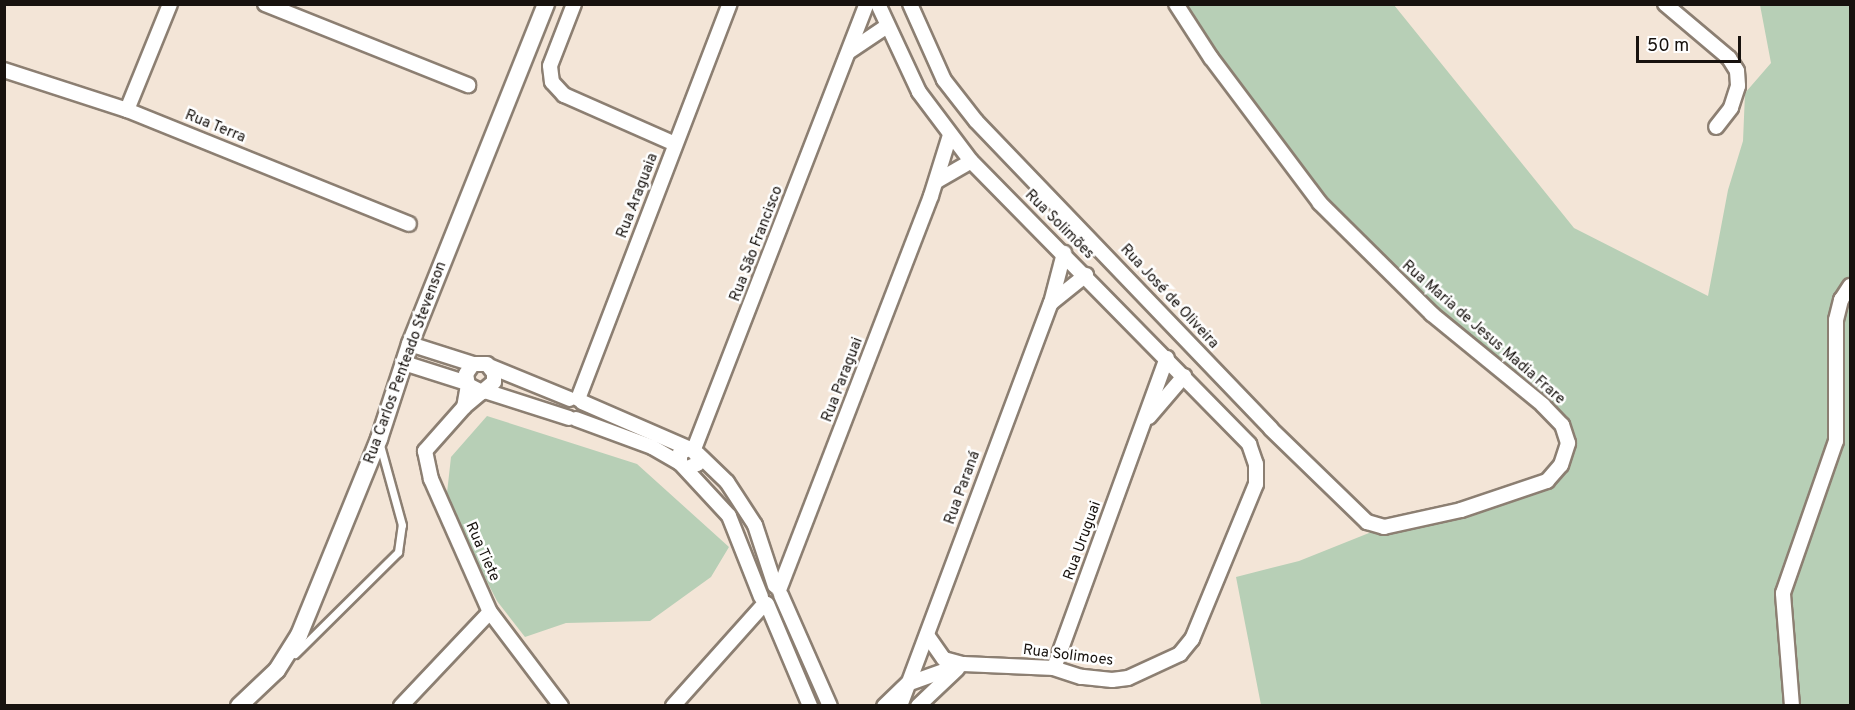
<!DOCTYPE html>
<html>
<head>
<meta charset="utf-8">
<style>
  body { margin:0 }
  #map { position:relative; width:1855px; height:710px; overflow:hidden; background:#f3e5d7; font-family:Overpass,sans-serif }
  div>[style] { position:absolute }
  .green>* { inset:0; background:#b7cfb6 }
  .roads { filter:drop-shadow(2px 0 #8c7f72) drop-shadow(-2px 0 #8c7f72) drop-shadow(0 2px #8c7f72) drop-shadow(0 -2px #8c7f72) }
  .service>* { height:7px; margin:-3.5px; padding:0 3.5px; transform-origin:3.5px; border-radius:3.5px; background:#fff }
  .minor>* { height:14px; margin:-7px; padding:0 7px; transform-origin:7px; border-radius:7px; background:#fff }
  .tertiary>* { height:16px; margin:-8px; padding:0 8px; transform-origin:8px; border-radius:8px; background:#fff }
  span { translate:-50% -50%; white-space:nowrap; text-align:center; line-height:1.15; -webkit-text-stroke:5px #fff; paint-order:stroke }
  .street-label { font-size:15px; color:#17120e }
  .frame { position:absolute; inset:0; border:6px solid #17120e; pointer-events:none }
  .scale { position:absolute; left:1636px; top:36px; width:105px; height:27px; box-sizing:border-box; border:3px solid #17120e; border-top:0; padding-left:8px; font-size:18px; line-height:21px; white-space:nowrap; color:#17120e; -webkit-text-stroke:4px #fff; paint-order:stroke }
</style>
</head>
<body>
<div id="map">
  <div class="green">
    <div style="clip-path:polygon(1176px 5px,1394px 5px,1574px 228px,1708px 296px,1728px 190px,1743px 141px,1745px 93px,1771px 63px,1760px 5px,1850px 5px,1850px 705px,1261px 705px,1236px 577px,1299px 561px,1384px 527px,1547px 481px,1561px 465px,1562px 425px,1486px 360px,1320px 203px)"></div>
    <div style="clip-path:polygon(487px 416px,637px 464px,729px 547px,711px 577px,650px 621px,566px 623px,525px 637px,497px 601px,446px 502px,451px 457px)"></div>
  </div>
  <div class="roads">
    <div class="service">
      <div style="left:295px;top:654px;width:145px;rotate:-44.7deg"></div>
      <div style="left:398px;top:552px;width:27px;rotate:-82deg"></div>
      <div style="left:402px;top:525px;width:83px;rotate:-105.4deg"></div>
    </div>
    <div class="minor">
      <div style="left:265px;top:4px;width:219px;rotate:21.8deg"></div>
      <div style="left:574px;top:4px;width:66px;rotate:111.2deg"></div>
      <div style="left:550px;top:66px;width:16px;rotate:83deg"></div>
      <div style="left:552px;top:82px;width:18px;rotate:47deg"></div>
      <div style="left:564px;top:95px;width:121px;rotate:23.8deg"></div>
      <div style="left:878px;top:4px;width:97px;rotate:65deg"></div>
      <div style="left:919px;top:92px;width:86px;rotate:53deg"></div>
      <div style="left:971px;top:161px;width:397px;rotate:45.5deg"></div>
      <div style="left:1249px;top:444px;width:21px;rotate:71deg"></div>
      <div style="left:1256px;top:464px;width:20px;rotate:90deg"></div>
      <div style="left:1256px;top:484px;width:168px;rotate:112.4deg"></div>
      <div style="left:1192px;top:639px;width:19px;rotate:129deg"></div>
      <div style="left:1180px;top:654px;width:57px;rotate:155.2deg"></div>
      <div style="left:1128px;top:678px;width:16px;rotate:173deg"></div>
      <div style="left:1112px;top:680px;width:31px;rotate:-174deg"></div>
      <div style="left:1081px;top:677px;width:28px;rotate:-162deg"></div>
      <div style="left:1054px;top:668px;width:91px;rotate:-177.5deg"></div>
      <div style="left:963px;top:664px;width:59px;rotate:160.3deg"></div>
      <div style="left:907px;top:684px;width:32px;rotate:136deg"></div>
      <div style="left:910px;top:4px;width:83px;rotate:65.9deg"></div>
      <div style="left:944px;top:80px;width:52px;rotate:52deg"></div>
      <div style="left:976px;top:121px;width:426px;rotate:46.2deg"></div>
      <div style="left:1271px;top:429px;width:134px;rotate:44.1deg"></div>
      <div style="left:1367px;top:522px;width:18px;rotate:16deg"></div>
      <div style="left:1384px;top:527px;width:79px;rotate:-12.4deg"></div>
      <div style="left:1461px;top:510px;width:91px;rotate:-18.6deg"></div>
      <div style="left:1547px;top:481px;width:21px;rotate:-49deg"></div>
      <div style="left:1561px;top:465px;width:23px;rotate:-72deg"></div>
      <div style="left:1568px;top:443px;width:19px;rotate:-108deg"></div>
      <div style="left:1562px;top:425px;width:28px;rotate:-134deg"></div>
      <div style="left:1543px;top:405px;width:144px;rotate:-140.7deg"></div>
      <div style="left:1432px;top:314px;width:158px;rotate:-135.3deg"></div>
      <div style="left:1320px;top:203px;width:181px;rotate:-126.9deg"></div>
      <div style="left:1211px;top:58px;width:64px;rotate:-122.9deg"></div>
      <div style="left:1665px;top:4px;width:84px;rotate:40.2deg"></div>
      <div style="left:1729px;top:58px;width:15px;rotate:58deg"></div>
      <div style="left:1737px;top:71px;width:15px;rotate:86deg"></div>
      <div style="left:1738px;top:86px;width:23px;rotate:108deg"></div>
      <div style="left:1731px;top:108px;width:24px;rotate:128deg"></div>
      <div style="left:850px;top:51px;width:45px;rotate:-34deg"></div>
      <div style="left:4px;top:70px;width:129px;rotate:18deg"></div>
      <div style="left:127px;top:110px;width:304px;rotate:22deg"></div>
      <div style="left:127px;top:110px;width:114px;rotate:-67.9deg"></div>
      <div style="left:937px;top:181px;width:39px;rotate:-30deg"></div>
      <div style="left:1051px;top:303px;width:45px;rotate:-38.7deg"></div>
      <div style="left:410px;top:344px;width:66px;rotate:17.6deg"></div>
      <div style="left:404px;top:363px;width:66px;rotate:17.6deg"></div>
      <div style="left:489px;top:366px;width:87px;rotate:22.2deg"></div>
      <div style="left:468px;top:385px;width:22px;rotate:100deg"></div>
      <div style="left:464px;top:407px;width:39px;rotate:-40deg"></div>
      <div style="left:494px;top:382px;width:9px;rotate:-90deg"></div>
      <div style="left:494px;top:373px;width:11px;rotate:-128deg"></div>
      <div style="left:487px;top:364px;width:14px;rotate:180deg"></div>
      <div style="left:473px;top:364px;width:12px;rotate:125deg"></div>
      <div style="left:466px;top:374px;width:11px;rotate:80deg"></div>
      <div style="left:468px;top:385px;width:16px;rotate:27deg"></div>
      <div style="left:485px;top:391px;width:88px;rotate:17.8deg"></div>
      <div style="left:578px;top:399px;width:423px;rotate:-69deg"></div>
      <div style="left:582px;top:402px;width:116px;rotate:23.5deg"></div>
      <div style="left:464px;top:407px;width:59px;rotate:131.6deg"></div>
      <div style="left:425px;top:451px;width:29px;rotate:78deg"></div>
      <div style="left:431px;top:479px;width:145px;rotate:66.1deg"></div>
      <div style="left:490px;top:612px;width:118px;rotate:52.9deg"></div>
      <div style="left:1149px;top:417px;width:54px;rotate:-49.5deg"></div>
      <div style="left:576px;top:419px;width:81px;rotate:20.2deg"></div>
      <div style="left:652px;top:447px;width:32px;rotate:30deg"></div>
      <div style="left:694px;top:449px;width:477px;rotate:-68.8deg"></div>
      <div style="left:698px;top:454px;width:40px;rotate:44deg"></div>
      <div style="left:727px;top:482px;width:51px;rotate:56.9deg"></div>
      <div style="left:755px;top:525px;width:64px;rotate:71.8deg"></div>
      <div style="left:688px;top:468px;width:10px;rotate:-24deg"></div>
      <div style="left:697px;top:464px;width:6px;rotate:-72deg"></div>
      <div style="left:699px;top:458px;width:13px;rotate:-129deg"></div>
      <div style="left:691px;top:448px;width:12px;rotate:156deg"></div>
      <div style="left:680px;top:453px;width:10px;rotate:90deg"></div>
      <div style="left:680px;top:463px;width:72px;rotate:47.2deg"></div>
      <div style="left:729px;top:516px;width:87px;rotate:68.4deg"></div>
      <div style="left:779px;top:590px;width:422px;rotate:-68.9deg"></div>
      <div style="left:931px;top:196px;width:64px;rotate:-72.7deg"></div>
      <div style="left:781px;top:595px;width:121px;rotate:66.2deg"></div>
      <div style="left:767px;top:604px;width:111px;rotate:67.1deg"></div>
      <div style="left:927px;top:635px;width:29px;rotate:55deg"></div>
      <div style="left:944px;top:659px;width:20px;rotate:15deg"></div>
      <div style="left:1054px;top:668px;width:330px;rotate:-70deg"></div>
      <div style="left:401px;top:706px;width:129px;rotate:-46.6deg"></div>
      <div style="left:673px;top:706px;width:138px;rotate:-48.2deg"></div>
      <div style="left:900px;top:706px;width:430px;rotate:-69.5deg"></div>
      <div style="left:1051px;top:303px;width:52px;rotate:-75.4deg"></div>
      <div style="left:918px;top:706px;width:54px;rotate:-43.5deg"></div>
      <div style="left:1792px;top:706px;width:113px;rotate:-94.6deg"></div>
      <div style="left:1783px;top:593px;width:161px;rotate:-70.8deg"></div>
      <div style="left:1836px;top:441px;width:121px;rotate:-90deg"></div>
      <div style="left:1836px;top:320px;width:21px;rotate:-76deg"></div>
      <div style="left:1841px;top:300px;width:17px;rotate:-57deg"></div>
    </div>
    <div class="tertiary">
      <div style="left:239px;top:706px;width:52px;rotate:-43.5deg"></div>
      <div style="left:277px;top:670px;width:41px;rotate:-57.8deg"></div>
      <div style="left:299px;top:635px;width:212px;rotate:-67.8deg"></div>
      <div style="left:379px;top:439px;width:100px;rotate:-71.9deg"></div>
      <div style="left:410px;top:344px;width:366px;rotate:-68.2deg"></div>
    </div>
  </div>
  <div class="street-label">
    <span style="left:215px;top:127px;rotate:22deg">Rua Terra</span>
    <span style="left:638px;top:196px;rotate:-69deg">Rua Araguaia</span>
    <span style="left:1059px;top:225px;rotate:45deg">Rua Solimões</span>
    <span style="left:757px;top:244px;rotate:-69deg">Rua São Francisco</span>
    <span style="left:1169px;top:297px;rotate:47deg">Rua José de Oliveira</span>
    <span style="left:1483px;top:333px;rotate:41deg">Rua Maria de Jesus Madia Frare</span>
    <span style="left:406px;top:363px;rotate:-70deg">Rua Carlos Penteado Stevenson</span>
    <span style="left:843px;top:380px;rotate:-69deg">Rua Paraguai</span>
    <span style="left:963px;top:488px;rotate:-70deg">Rua Paraná</span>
    <span style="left:1083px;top:541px;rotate:-70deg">Rua Uruguai</span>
    <span style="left:482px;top:552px;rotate:66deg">Rua Tiete</span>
    <span style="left:1068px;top:656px;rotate:7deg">Rua Solimoes</span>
  </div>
  <div class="frame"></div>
  <div class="scale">50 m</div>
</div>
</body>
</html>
